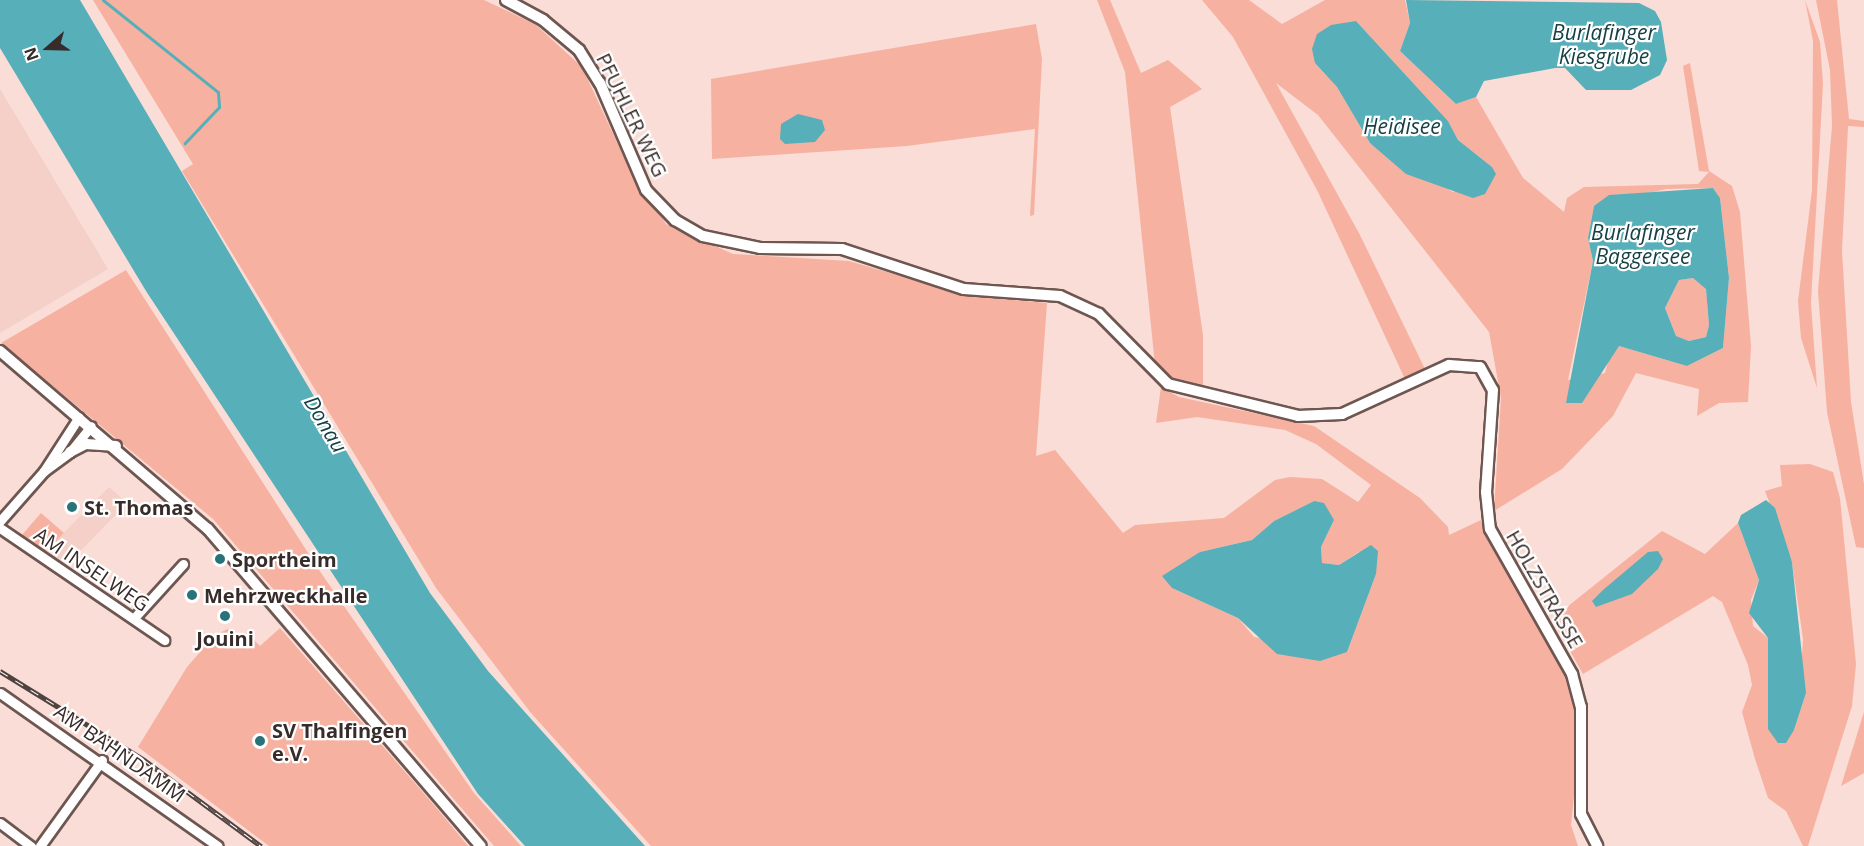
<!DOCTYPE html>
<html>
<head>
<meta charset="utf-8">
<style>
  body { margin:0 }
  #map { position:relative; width:1864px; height:846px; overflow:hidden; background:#f9ddd6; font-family:"Open Sans",sans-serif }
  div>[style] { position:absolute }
  .built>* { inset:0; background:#f4d0c8 }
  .green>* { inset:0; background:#f7b1a1 }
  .water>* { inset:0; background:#56afb9 }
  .stream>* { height:3px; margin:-1.5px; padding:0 1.5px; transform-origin:1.5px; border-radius:1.5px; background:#56afb9 }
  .roads { filter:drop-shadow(2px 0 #6e5651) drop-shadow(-2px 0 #6e5651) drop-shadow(0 2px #6e5651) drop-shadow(0 -2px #6e5651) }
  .minor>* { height:9px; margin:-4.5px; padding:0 4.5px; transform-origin:4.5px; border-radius:4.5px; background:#fff }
  .tertiary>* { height:10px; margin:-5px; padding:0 5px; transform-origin:5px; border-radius:5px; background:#fff }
  .rail>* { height:5px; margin-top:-2.5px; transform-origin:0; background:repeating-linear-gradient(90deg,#fff 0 9px,#4f423f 0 18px); box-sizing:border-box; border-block:2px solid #4f423f }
  .dots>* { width:16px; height:16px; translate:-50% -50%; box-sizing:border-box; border:3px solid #fff; border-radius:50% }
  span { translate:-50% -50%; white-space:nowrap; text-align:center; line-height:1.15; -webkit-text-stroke:4.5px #fff; paint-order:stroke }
  .street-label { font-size:20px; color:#372c2a }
  .poi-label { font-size:20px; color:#372c2a; font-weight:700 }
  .left { translate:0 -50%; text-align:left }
  .water-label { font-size:21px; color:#164044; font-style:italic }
  .north { position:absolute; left:18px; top:18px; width:60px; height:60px; -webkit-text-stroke:4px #fff; paint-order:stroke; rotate:250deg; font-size:16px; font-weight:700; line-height:24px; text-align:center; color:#372c2a }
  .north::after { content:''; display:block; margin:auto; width:21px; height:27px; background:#372c2a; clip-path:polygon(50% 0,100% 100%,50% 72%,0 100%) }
</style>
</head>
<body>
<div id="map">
  <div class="built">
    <div style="clip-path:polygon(0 89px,108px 269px,0 333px)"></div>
    <div style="clip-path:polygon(109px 487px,127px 503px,66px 566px,45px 552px)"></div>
  </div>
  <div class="green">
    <div style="clip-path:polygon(evenodd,93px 0,484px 0,535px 24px,582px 67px,629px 168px,666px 224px,733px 254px,849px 261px,969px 296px,1047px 303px,1036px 456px,1055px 450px,1123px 533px,1135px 525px,1224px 518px,1275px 480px,1290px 477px,1322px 479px,1358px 502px,1371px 485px,1316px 444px,1285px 430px,1197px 417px,1156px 423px,1161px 387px,1179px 397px,1314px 426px,1420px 498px,1448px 527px,1449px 535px,1481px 520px,1567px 674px,1575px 698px,1579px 748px,1571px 825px,1578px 846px,651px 846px,531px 713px,436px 588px,182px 171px,193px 164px,93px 0,1314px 501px,1334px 520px,1321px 547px,1322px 563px,1339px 565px,1359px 552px,1376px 574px,1347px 652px,1254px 637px,1238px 618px,1172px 588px,1200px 552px,1252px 540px,1274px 521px,1314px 501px)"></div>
    <div style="clip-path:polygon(1097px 0,1110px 0,1141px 73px,1168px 60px,1202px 89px,1170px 107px,1203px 335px,1203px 390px,1171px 379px,1155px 365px,1125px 72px)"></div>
    <div style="clip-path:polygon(evenodd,1202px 0,1249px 0,1282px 24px,1325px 0,1405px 0,1410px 23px,1400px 51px,1456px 104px,1476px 97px,1523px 178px,1564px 212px,1567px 198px,1584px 187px,1698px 184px,1709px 172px,1699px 171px,1683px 66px,1690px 63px,1709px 171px,1732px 186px,1740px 212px,1751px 346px,1748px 402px,1719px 403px,1697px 416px,1699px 389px,1636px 373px,1613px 416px,1562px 469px,1494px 511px,1501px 398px,1489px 332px,1318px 115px,1276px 83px,1360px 235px,1425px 369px,1405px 379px,1317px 190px,1233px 37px,1202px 0,1356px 21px,1448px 121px,1458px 140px,1492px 167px,1453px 192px,1370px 143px,1337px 87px,1315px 63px,1356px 21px,1202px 0,1713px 188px,1720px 198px,1729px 278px,1723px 348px,1687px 366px,1619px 346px,1611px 350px,1605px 373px,1568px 380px,1593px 261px,1588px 238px,1594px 206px,1666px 189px,1713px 188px)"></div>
    <div style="clip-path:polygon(1805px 0,1820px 42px,1823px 84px,1811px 303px,1817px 388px,1801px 338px,1798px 301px,1812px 190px,1813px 41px)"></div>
    <div style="clip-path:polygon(1816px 0,1837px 0,1849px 119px,1864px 121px,1864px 127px,1848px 126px,1842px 251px,1851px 402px,1864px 484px,1864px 548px,1856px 547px,1827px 412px,1818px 291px,1832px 126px,1830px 70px)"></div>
    <div style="clip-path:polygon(1036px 24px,1042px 59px,1034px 215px,1030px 216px,1035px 129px,907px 146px,712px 159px,711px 79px)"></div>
    <div style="clip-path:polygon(126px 270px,321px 573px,474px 793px,521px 846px,494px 846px,213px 519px,1px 343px)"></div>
    <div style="clip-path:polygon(1693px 278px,1706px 288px,1709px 325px,1706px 337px,1689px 341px,1676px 336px,1665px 308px,1679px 280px)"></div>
    <div style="clip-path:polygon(1810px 464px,1833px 472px,1840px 498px,1856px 664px,1852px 706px,1808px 846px,1803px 846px,1786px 811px,1768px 798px,1755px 759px,1742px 712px,1752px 685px,1748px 665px,1722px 602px,1713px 596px,1583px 674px,1552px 619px,1662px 531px,1705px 554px,1738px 523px,1759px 580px,1751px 600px,1753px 626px,1768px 638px,1768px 729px,1794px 730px,1806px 693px,1801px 675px,1803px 639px,1792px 562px,1765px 491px,1782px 486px,1780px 465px)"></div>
    <div style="clip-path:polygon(41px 513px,64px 533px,45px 552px,21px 536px)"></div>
    <div style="clip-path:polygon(280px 628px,440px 812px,468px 846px,269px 846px,138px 747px,187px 667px,215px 635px,228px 629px,241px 642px,249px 635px,260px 646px)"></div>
    <div style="clip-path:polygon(1864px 712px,1864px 773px,1841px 786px)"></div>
  </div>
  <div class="water">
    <div style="clip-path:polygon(0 0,80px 0,430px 593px,488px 671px,645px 846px,525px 846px,478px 794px,146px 291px,0 48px)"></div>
    <div style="clip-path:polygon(1406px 0,1639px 3px,1655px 11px,1661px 22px,1667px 60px,1660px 75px,1631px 90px,1586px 90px,1565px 68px,1555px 68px,1484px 81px,1476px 97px,1456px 104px,1400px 51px,1410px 23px)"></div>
    <div style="clip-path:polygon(1356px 21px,1448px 121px,1458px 140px,1492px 167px,1496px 174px,1485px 194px,1473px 198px,1406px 174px,1370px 143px,1337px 87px,1315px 63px,1312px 49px,1317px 34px,1331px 25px)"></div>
    <div style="clip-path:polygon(798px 114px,822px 120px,825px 130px,815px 142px,785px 144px,780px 139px,781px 124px)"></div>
    <div style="clip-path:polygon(evenodd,1713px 188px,1720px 198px,1729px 278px,1723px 348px,1687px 366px,1619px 346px,1582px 403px,1566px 403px,1593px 261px,1588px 238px,1594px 206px,1609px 195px,1713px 188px,1693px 278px,1706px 289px,1709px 325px,1706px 337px,1689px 341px,1676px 336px,1665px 308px,1679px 280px,1693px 278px)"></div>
    <div style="clip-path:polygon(1766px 500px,1775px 508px,1792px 562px,1806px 693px,1794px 730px,1786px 743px,1778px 743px,1768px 729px,1768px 638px,1749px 613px,1759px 580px,1738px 523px,1741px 515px)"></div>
    <div style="clip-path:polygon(1314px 501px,1324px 503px,1334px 520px,1321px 547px,1322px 563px,1339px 565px,1371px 545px,1378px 551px,1376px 574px,1347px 652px,1320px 661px,1277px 654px,1238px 618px,1172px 588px,1162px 576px,1200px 552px,1252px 540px,1274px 521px)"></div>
    <div style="clip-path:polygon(1658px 551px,1663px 559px,1658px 569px,1632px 594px,1596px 607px,1592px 601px,1603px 590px,1648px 552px)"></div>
  </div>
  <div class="stream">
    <div style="left:103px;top:0;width:147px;rotate:38.7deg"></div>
    <div style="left:218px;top:92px;width:15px;rotate:86deg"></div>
    <div style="left:219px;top:107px;width:50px;rotate:133.4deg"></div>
  </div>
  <div class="roads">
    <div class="minor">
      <div style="left:44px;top:471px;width:32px;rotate:-36deg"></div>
      <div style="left:70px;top:452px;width:33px;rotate:-51deg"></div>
      <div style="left:0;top:521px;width:67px;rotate:-48.7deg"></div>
      <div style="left:44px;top:471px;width:64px;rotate:-57.1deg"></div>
      <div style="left:0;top:528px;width:199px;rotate:34.3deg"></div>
      <div style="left:134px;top:618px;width:73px;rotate:-47.8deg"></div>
      <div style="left:0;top:693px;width:266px;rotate:35.1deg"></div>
      <div style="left:0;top:823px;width:39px;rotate:37deg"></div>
      <div style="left:40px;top:846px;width:106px;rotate:-54.2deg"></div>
    </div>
    <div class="tertiary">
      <div style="left:506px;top:0;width:42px;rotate:28.4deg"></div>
      <div style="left:543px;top:20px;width:47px;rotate:39.8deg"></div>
      <div style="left:579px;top:50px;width:39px;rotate:58deg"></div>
      <div style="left:600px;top:83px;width:116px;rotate:66.7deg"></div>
      <div style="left:646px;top:190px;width:42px;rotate:46deg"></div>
      <div style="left:675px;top:220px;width:32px;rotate:30deg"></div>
      <div style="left:703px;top:236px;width:58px;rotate:11.9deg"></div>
      <div style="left:760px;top:248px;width:82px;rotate:0.7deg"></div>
      <div style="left:842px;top:249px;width:128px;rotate:18.2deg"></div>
      <div style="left:964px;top:289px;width:96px;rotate:4.2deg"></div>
      <div style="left:1060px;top:296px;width:43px;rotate:24.8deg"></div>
      <div style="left:1099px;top:314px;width:98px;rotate:45.4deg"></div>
      <div style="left:1168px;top:384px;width:134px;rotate:13.8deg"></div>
      <div style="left:1298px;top:416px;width:44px;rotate:-2.6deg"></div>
      <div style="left:1342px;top:414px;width:118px;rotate:-24.6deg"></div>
      <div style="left:1449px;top:365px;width:31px;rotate:4deg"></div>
      <div style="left:1480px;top:367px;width:26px;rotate:61deg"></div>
      <div style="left:1493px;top:390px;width:102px;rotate:93.9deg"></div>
      <div style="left:1486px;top:492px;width:37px;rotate:84deg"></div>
      <div style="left:1490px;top:529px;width:167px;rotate:60.5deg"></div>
      <div style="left:1572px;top:674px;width:34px;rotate:75deg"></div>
      <div style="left:1581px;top:707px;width:107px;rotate:90deg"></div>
      <div style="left:1581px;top:814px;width:36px;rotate:63deg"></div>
      <div style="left:0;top:351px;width:274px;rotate:40.6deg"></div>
      <div style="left:208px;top:529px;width:418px;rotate:49.3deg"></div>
      <div style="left:70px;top:452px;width:18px;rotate:-27deg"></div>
      <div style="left:86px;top:444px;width:30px;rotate:4deg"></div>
    </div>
  </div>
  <div class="rail">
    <div style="left:0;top:671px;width:168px;rotate:31.6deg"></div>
    <div style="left:143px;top:759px;width:147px;rotate:36.4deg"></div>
  </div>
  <div class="dots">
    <div style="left:72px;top:507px;background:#29727a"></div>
    <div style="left:220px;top:559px;background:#29727a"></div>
    <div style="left:192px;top:595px;background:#29727a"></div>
    <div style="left:225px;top:616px;background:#29727a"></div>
    <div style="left:260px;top:741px;background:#29727a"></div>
  </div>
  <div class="street-label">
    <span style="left:632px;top:115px;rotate:64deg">PFUHLER WEG</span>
    <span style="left:92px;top:569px;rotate:34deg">AM INSELWEG</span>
    <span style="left:1545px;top:589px;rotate:60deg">HOLZSTRASSE</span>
    <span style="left:120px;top:753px;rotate:35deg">AM BAHNDAMM</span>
  </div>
  <div class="poi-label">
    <span class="left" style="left:84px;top:507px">St. Thomas</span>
    <span class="left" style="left:232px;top:559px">Sportheim</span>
    <span class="left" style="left:204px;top:595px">Mehrzweckhalle</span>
    <span style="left:225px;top:638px">Jouini</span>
    <span class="left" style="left:272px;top:742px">SV Thalfingen<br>e.V.</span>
  </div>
  <div class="water-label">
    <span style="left:1604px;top:44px">Burlafinger<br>Kiesgrube</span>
    <span style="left:1402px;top:126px">Heidisee</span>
    <span style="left:1643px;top:244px">Burlafinger<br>Baggersee</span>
    <span style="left:326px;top:424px;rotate:59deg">Donau</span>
  </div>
  <div class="north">N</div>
</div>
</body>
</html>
